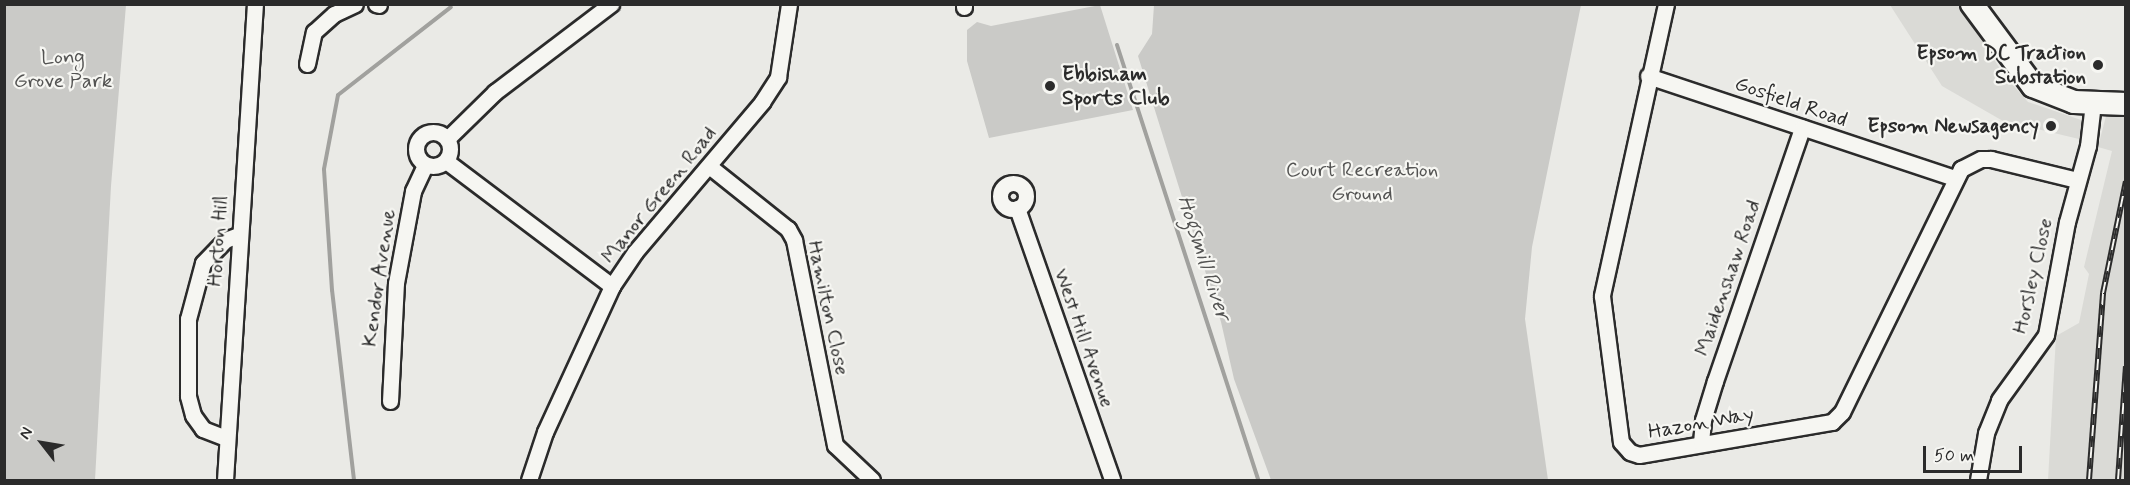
<!DOCTYPE html>
<html>
<head>
<meta charset="utf-8">
<style>
  body { margin:0 }
  #map { position:relative; width:2130px; height:485px; overflow:hidden; background:#eaeae6; font-family:Mynerve,sans-serif }
  div>[style] { position:absolute }
  .built>* { inset:0; background:#dadad6 }
  .green>* { inset:0; background:#cacac7 }
  .stream>* { height:4px; margin:-2px; padding:0 2px; transform-origin:2px; border-radius:2px; background:#a1a19e }
  .roads { filter:drop-shadow(2px 0 #2b2b2b) drop-shadow(-2px 0 #2b2b2b) drop-shadow(0 2px #2b2b2b) drop-shadow(0 -2px #2b2b2b) }
  .street>* { height:15px; margin:-7.5px; padding:0 7.5px; transform-origin:7.5px; border-radius:7.5px; background:#f6f6f2 }
  .street>.ring { margin:-7.5px; padding:0; box-sizing:content-box; background:none; border:15px solid #f6f6f2; border-radius:50% }
  .secondary>* { height:22px; margin:-11px; padding:0 11px; transform-origin:11px; border-radius:11px; background:#f6f6f2 }
  .rail>* { height:6px; margin-top:-3px; transform-origin:0; background:repeating-linear-gradient(90deg,#f6f6f2 0 11px,#2b2b2b 0 22px); box-sizing:border-box; border-block:2px solid #2b2b2b }
  .dots>* { width:16px; height:16px; translate:-50% -50%; box-sizing:border-box; border:3px solid #f6f6f2; border-radius:50% }
  span { translate:-50% -50%; white-space:nowrap; text-align:center; line-height:1.15; -webkit-text-stroke:4.5px #f6f6f2; paint-order:stroke }
  .poi-label { font-size:21px; color:#2b2b2b; font-weight:700 }
  .right { translate:-100% -50%; text-align:right }
  .left { translate:0 -50%; text-align:left }
  .park-label { font-size:21px; color:#535352 }
  .street-label { font-size:21px; color:#2b2b2b }
  .water-label { font-size:22px; color:#545453; font-style:italic }
  .frame { position:absolute; inset:0; border:6px solid #2b2b2b; pointer-events:none }
  .north { position:absolute; left:12px; top:413px; width:60px; height:60px; -webkit-text-stroke:4px #f6f6f2; paint-order:stroke; rotate:301deg; font-size:16px; font-weight:700; line-height:24px; text-align:center; color:#2b2b2b }
  .north::after { content:''; display:block; margin:auto; width:21px; height:27px; background:#2b2b2b; clip-path:polygon(50% 0,100% 100%,50% 72%,0 100%) }
  .scale { position:absolute; left:1923px; top:446px; width:99px; height:27px; box-sizing:border-box; border:3px solid #2b2b2b; border-top:0; padding-left:8px; font-size:18px; line-height:21px; white-space:nowrap; color:#2b2b2b; -webkit-text-stroke:4px #f6f6f2; paint-order:stroke }
</style>
</head>
<body>
<div id="map">
  <div class="built">
    <div style="clip-path:polygon(1890px 5px,1959px 5px,2004px 75px,2028px 102px,2084px 121px,2079px 139px,2003px 121px,1942px 86px)"></div>
    <div style="clip-path:polygon(2106px 116px,2125px 117px,2125px 480px,2048px 480px,2056px 336px,2079px 323px,2089px 274px,2084px 267px,2112px 151px,2098px 147px)"></div>
  </div>
  <div class="green">
    <div style="clip-path:polygon(4px 5px,126px 5px,111px 186px,95px 480px,5px 480px)"></div>
    <div style="clip-path:polygon(1100px 5px,1133px 110px,989px 138px,967px 61px,967px 30px,977px 22px,991px 26px)"></div>
    <div style="clip-path:polygon(1154px 5px,1581px 5px,1532px 247px,1525px 319px,1548px 480px,1271px 480px,1234px 379px,1221px 322px,1138px 56px,1152px 34px)"></div>
  </div>
  <div class="stream">
    <div style="left:1117px;top:45px;width:457px;rotate:72deg"></div>
    <div style="left:354px;top:480px;width:191px;rotate:-96.6deg"></div>
    <div style="left:332px;top:290px;width:121px;rotate:-93.8deg"></div>
    <div style="left:324px;top:169px;width:75px;rotate:-79.3deg"></div>
    <div style="left:338px;top:95px;width:143px;rotate:-37.9deg"></div>
  </div>
  <div class="roads">
    <div class="street">
      <div style="left:376px;top:4px;width:3px;rotate:18deg"></div>
      <div style="left:1666px;top:4px;width:299px;rotate:102.4deg"></div>
      <div style="left:1602px;top:296px;width:147px;rotate:82.6deg"></div>
      <div style="left:1621px;top:442px;width:13px;rotate:48deg"></div>
      <div style="left:1630px;top:452px;width:9px;rotate:18deg"></div>
      <div style="left:1639px;top:455px;width:196px;rotate:-9.7deg"></div>
      <div style="left:1832px;top:422px;width:14px;rotate:-45deg"></div>
      <div style="left:1842px;top:412px;width:271px;rotate:-63.9deg"></div>
      <div style="left:1961px;top:169px;width:22px;rotate:-27deg"></div>
      <div style="left:1981px;top:159px;width:10px"></div>
      <div style="left:1991px;top:159px;width:89px;rotate:13.7deg"></div>
      <div style="left:964px;top:7px;width:3px;rotate:-90deg"></div>
      <div style="left:307px;top:64px;width:33px;rotate:-78deg"></div>
      <div style="left:314px;top:32px;width:27px;rotate:-42deg"></div>
      <div style="left:334px;top:14px;width:23px;rotate:-25deg"></div>
      <div style="left:1648px;top:76px;width:323px;rotate:18.4deg"></div>
      <div class="ring" style="left:416px;top:132px;width:19px;height:19px"></div>
      <div style="left:447px;top:139px;width:67px;rotate:-44.4deg"></div>
      <div style="left:495px;top:92px;width:146px;rotate:-37.2deg"></div>
      <div style="left:446px;top:161px;width:208px;rotate:37deg"></div>
      <div style="left:709px;top:166px;width:101px;rotate:38.6deg"></div>
      <div style="left:788px;top:229px;width:13px;rotate:61deg"></div>
      <div style="left:794px;top:240px;width:209px;rotate:78.7deg"></div>
      <div style="left:835px;top:445px;width:51px;rotate:43.4deg"></div>
      <div class="ring" style="left:1000px;top:183px;width:11px;height:11px"></div>
      <div style="left:1017px;top:208px;width:288px;rotate:70.7deg"></div>
      <div style="left:390px;top:401px;width:118px;rotate:-87.1deg"></div>
      <div style="left:396px;top:283px;width:94px;rotate:-79.5deg"></div>
      <div style="left:413px;top:191px;width:29px;rotate:-65deg"></div>
      <div style="left:226px;top:438px;width:25px;rotate:-159deg"></div>
      <div style="left:203px;top:429px;width:17px;rotate:-126deg"></div>
      <div style="left:193px;top:415px;width:20px;rotate:-105deg"></div>
      <div style="left:188px;top:396px;width:77px;rotate:-90deg"></div>
      <div style="left:188px;top:319px;width:58px;rotate:-75deg"></div>
      <div style="left:203px;top:263px;width:32px;rotate:-46deg"></div>
      <div style="left:225px;top:240px;width:15px;rotate:-20deg"></div>
      <div style="left:1701px;top:443px;width:23px;rotate:-85deg"></div>
      <div style="left:1703px;top:420px;width:41px;rotate:-72.9deg"></div>
      <div style="left:1715px;top:381px;width:268px;rotate:-71deg"></div>
      <div style="left:225px;top:480px;width:477px;rotate:-86.4deg"></div>
      <div style="left:529px;top:480px;width:51px;rotate:-71.6deg"></div>
      <div style="left:545px;top:432px;width:161px;rotate:-65.3deg"></div>
      <div style="left:612px;top:286px;width:41px;rotate:-55.9deg"></div>
      <div style="left:635px;top:252px;width:197px;rotate:-49.7deg"></div>
      <div style="left:762px;top:102px;width:30px;rotate:-57deg"></div>
      <div style="left:778px;top:77px;width:74px;rotate:-81.4deg"></div>
      <div style="left:1978px;top:480px;width:48px;rotate:-80.3deg"></div>
      <div style="left:1986px;top:433px;width:35px;rotate:-68deg"></div>
      <div style="left:1999px;top:400px;width:80px;rotate:-54.1deg"></div>
      <div style="left:2046px;top:335px;width:115px;rotate:-79.5deg"></div>
      <div style="left:2067px;top:222px;width:79px;rotate:-74.6deg"></div>
      <div style="left:2088px;top:146px;width:43px;rotate:-83.4deg"></div>
    </div>
    <div class="secondary">
      <div style="left:1972px;top:4px;width:102px;rotate:53.4deg"></div>
      <div style="left:2033px;top:86px;width:44px;rotate:21.3deg"></div>
      <div style="left:2074px;top:102px;width:52px;rotate:2.2deg"></div>
    </div>
  </div>
  <div class="rail">
    <div style="left:2089px;top:480px;width:188px;rotate:-85.7deg"></div>
    <div style="left:2103px;top:293px;width:114px;rotate:-78.4deg"></div>
    <div style="left:2118px;top:480px;width:114px;rotate:-86deg"></div>
  </div>
  <div class="dots">
    <div style="left:2098px;top:65px;background:#2b2b2b"></div>
    <div style="left:1050px;top:86px;background:#2b2b2b"></div>
    <div style="left:2051px;top:126px;background:#2b2b2b"></div>
  </div>
  <div class="poi-label">
    <span class="right" style="left:2086px;top:65px">Epsom DC Traction<br>Substation</span>
    <span class="left" style="left:1062px;top:86px">Ebbisham<br>Sports Club</span>
    <span class="right" style="left:2039px;top:126px">Epsom Newsagency</span>
  </div>
  <div class="park-label">
    <span style="left:63px;top:69px">Long<br>Grove Park</span>
    <span style="left:1362px;top:182px">Court Recreation<br>Ground</span>
  </div>
  <div class="street-label">
    <span style="left:1791px;top:102px;rotate:19deg">Gosfield Road</span>
    <span style="left:659px;top:195px;rotate:-51deg">Manor Green Road</span>
    <span style="left:218px;top:241px;rotate:-86deg">Horton Hill</span>
    <span style="left:2033px;top:276px;rotate:-77deg">Horsley Close</span>
    <span style="left:379px;top:278px;rotate:-82deg">Kendor Avenue</span>
    <span style="left:1728px;top:278px;rotate:-71deg">Maidenshaw Road</span>
    <span style="left:828px;top:308px;rotate:78deg">Hamilton Close</span>
    <span style="left:1084px;top:338px;rotate:71deg">West Hill Avenue</span>
    <span style="left:1701px;top:423px;rotate:-10deg">Hazon Way</span>
  </div>
  <div class="water-label">
    <span style="left:1203px;top:258px;rotate:72deg">Hogsmill River</span>
  </div>
  <div class="frame"></div>
  <div class="north">N</div>
  <div class="scale">50 m</div>
</div>
</body>
</html>
